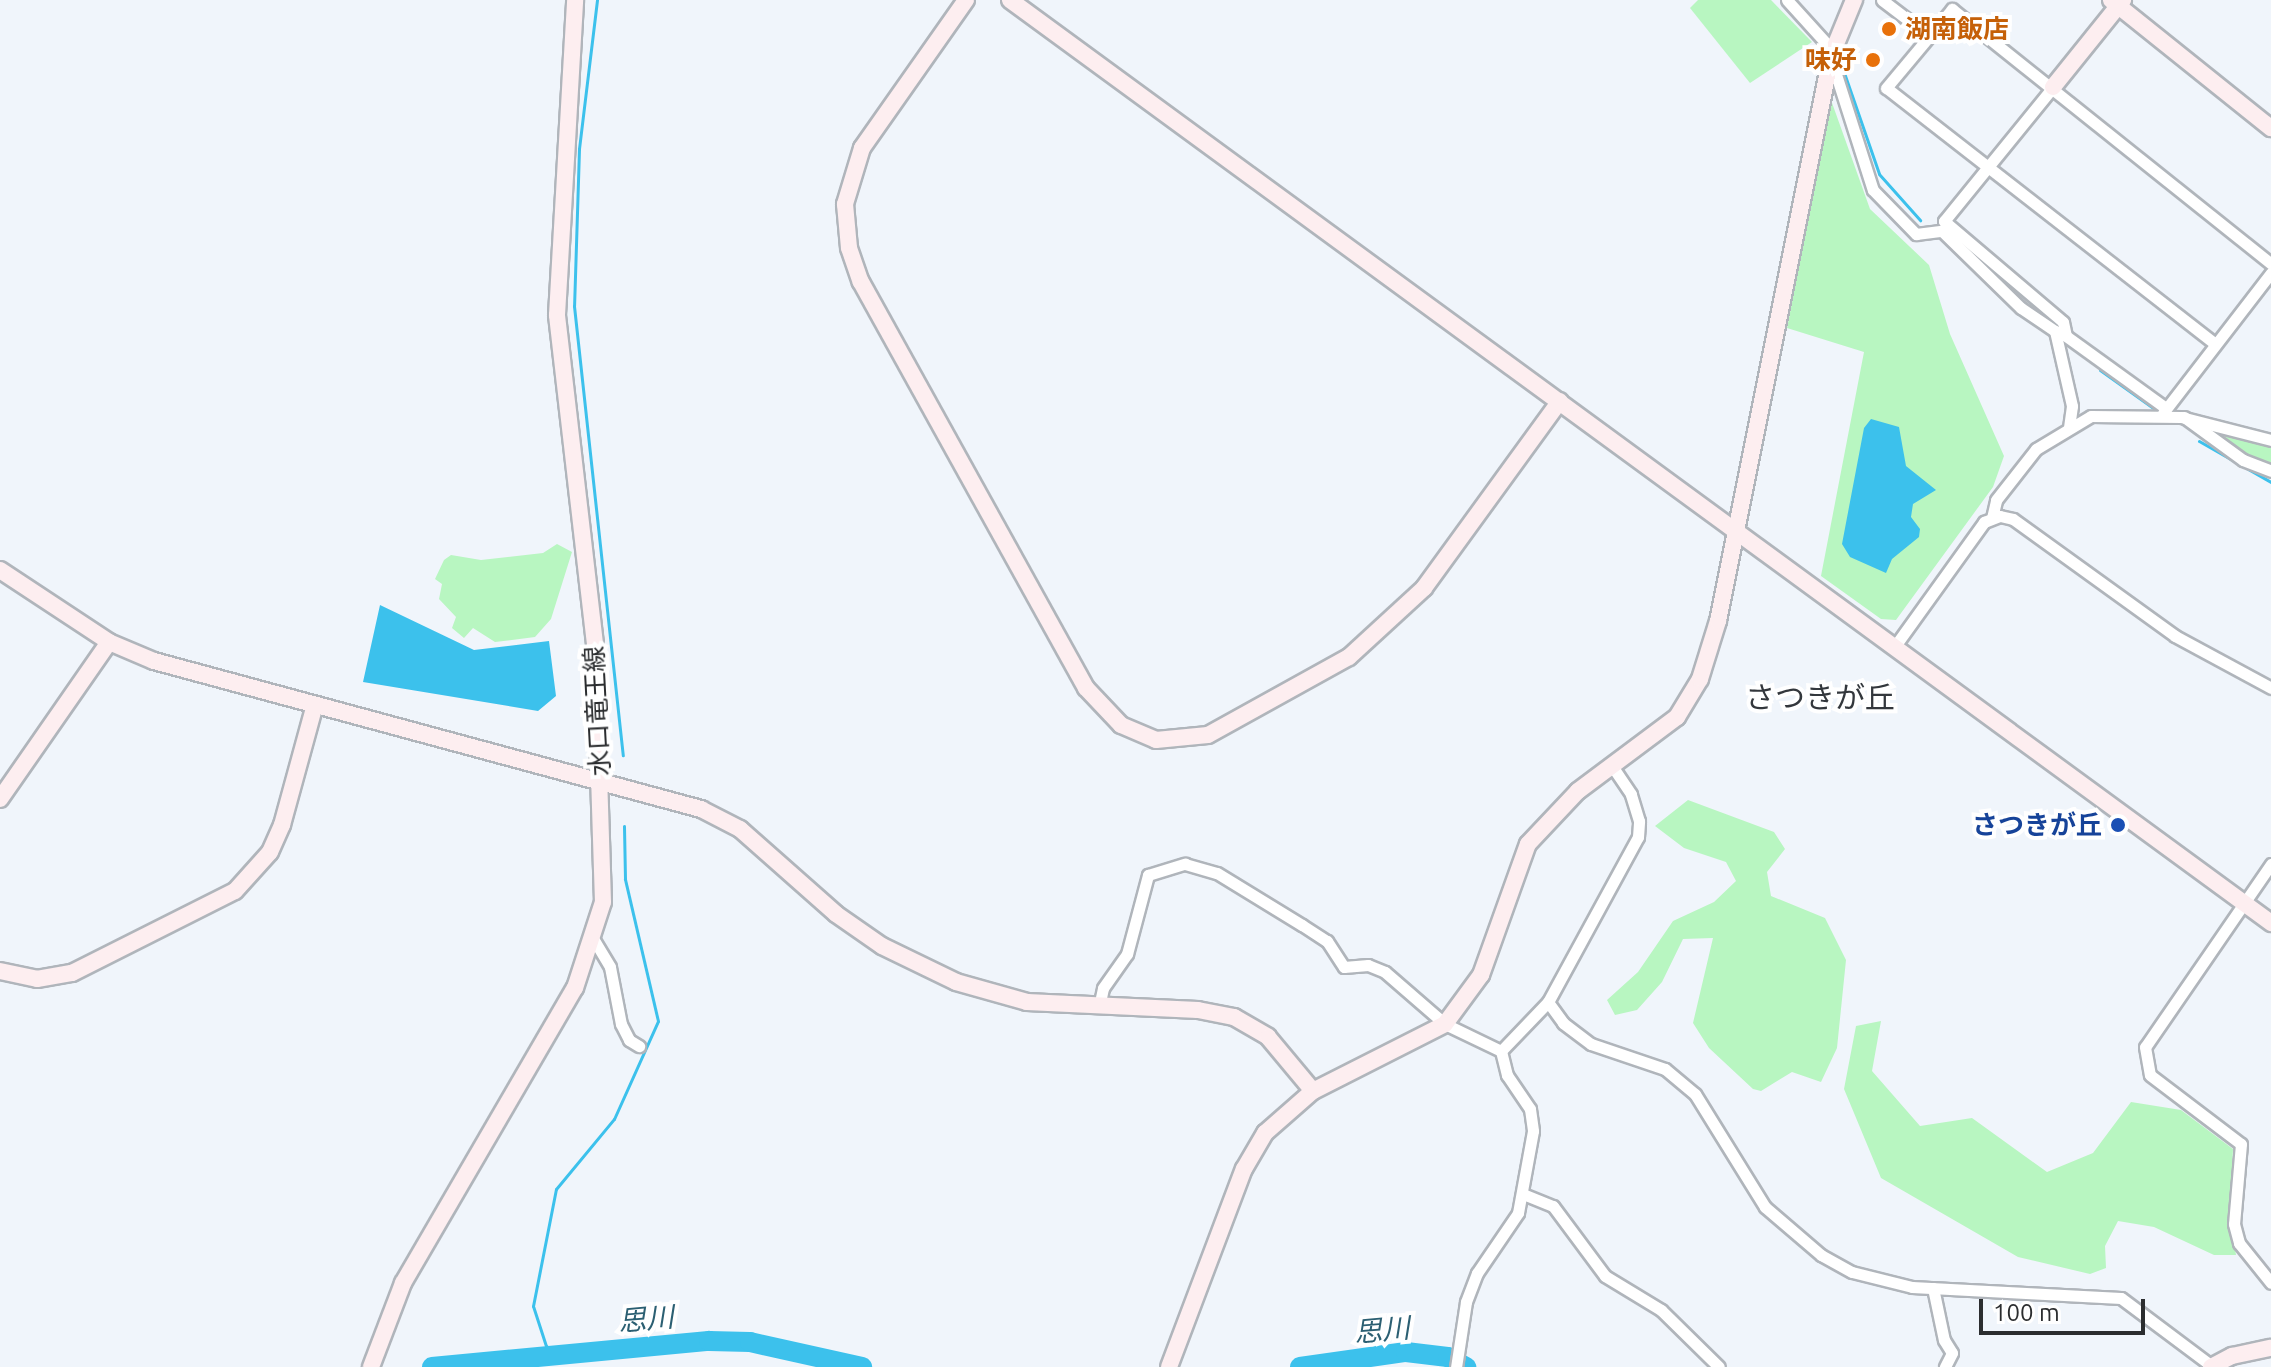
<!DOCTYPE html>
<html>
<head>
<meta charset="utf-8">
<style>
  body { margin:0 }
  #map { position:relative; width:2271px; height:1367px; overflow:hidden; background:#f0f5fb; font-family:Ubuntu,"Noto Sans JP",sans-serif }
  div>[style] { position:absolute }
  .green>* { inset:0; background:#b8f6c1 }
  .water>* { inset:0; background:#3cc1ec }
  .stream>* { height:3px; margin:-1.5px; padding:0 1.5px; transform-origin:1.5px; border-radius:1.5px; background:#3cc1ec }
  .river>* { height:20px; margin:-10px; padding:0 10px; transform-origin:10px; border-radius:10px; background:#3cc1ec }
  .roads { filter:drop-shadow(2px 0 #b0b5bb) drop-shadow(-2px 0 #b0b5bb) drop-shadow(0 2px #b0b5bb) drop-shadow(0 -2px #b0b5bb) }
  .street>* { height:11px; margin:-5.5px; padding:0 5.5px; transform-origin:5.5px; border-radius:5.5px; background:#fff }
  .secondary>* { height:16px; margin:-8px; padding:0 8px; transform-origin:8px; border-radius:8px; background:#fdeef0 }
  .dots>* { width:22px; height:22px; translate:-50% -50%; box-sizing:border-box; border:4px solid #fff; border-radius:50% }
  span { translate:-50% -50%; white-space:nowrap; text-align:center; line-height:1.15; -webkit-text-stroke:8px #fff; paint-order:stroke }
  .food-label { font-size:26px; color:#c56008; font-weight:700 }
  .left { translate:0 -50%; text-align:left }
  .right { translate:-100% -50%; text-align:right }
  .street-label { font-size:26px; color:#2b2d2f }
  .transit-label { font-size:26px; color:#164399; font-weight:700 }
  .water-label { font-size:28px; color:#2b5f72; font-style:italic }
  .quarter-label { font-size:30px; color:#33373c }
  .scale { position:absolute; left:1979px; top:1299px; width:166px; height:36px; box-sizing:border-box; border:4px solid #2b2d2f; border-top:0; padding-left:10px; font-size:24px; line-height:28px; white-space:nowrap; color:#2b2d2f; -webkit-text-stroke:6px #fff; paint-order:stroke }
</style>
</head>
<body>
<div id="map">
  <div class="green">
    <div style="clip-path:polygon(1698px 0,1771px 0,1812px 42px,1750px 83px,1690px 8px)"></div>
    <div style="clip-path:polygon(1831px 100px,1870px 209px,1929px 265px,1950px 334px,2004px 456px,1993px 487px,1896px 620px,1881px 619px,1821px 576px,1864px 352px,1787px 328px)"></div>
    <div style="clip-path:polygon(2192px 423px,2271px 446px,2271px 467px,2252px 461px)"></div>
    <div style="clip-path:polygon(557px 544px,572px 552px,551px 619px,535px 637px,495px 642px,473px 628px,464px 638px,452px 628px,456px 617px,439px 599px,442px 584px,435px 579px,444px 560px,451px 555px,481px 560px,543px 553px)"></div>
    <div style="clip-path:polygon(1688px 800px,1774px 832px,1785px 849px,1767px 872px,1771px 896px,1825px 918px,1846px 960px,1837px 1048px,1821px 1082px,1792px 1072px,1761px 1091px,1753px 1089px,1709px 1048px,1693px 1023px,1713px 938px,1683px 939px,1662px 982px,1637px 1010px,1615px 1015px,1607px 1000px,1638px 972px,1673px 921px,1714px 902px,1736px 881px,1726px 862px,1684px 848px,1655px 826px)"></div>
    <div style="clip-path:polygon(1881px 1021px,1872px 1071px,1920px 1126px,1972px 1118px,2047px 1172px,2093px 1153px,2131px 1102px,2181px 1110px,2233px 1149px,2230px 1213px,2236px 1255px,2214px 1255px,2154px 1227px,2118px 1221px,2105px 1246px,2106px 1268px,2090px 1274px,2018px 1257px,1881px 1178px,1844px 1089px,1856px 1026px)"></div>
  </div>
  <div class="water">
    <div style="clip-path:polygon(1871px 419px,1899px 427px,1906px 466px,1936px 490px,1913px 504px,1911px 517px,1920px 529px,1919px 537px,1892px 559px,1886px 573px,1850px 557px,1842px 544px,1864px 428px)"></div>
    <div style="clip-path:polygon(380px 605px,474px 650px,549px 641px,556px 696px,538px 711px,363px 682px)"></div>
  </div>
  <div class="stream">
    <div style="left:597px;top:0;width:150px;rotate:96.9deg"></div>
    <div style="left:579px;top:149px;width:157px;rotate:91.8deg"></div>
    <div style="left:574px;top:306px;width:452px;rotate:83.8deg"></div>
    <div style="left:1841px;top:64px;width:116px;rotate:70.9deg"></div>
    <div style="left:1879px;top:174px;width:62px;rotate:48.3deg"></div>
    <div style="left:2100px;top:370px;width:65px;rotate:35.6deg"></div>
    <div style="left:2199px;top:441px;width:83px;rotate:29.7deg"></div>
    <div style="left:561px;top:1356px;width:18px;rotate:-146deg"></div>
    <div style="left:546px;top:1346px;width:42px;rotate:-108deg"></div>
    <div style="left:533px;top:1306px;width:119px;rotate:-78.9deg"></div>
    <div style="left:556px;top:1189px;width:91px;rotate:-50.4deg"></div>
    <div style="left:614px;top:1119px;width:107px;rotate:-65.8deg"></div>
    <div style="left:658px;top:1021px;width:146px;rotate:-103.1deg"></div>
    <div style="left:625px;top:879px;width:53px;rotate:-91.1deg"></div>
  </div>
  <div class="river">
    <div style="left:432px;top:1367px;width:278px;rotate:-5.4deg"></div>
    <div style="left:709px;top:1341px;width:41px;rotate:1.4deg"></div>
    <div style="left:750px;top:1342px;width:115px;rotate:12.6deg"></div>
    <div style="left:1300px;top:1367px;width:107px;rotate:-8.1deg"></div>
    <div style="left:1406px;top:1352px;width:42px;rotate:6.8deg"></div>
    <div style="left:1448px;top:1357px;width:21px;rotate:29deg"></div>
  </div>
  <div class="roads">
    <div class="street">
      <div style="left:1787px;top:0;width:58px;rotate:47.8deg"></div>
      <div style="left:1826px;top:43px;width:154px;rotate:72.3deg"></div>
      <div style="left:1873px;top:190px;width:62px;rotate:45.7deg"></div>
      <div style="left:1916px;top:234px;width:26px;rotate:-7deg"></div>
      <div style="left:1942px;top:231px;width:110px;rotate:44.3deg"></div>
      <div style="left:2021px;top:308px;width:41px;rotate:34.1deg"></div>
      <div style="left:2055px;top:331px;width:77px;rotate:77.2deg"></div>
      <div style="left:2072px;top:406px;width:21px;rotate:98deg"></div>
      <div style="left:1882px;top:0;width:58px;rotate:37.3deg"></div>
      <div style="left:2053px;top:87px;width:173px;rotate:129.1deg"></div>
      <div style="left:1944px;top:221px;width:156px;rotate:40.3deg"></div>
      <div style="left:2063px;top:322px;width:14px;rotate:78deg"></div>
      <div style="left:2066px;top:336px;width:123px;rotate:35.8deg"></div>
      <div style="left:2214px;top:343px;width:415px;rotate:-142.1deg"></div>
      <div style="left:1886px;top:88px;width:103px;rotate:-50.1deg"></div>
      <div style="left:1952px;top:9px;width:408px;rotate:38.6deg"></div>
      <div style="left:2163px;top:413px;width:177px;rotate:-52.4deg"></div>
      <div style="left:2184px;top:417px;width:73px;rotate:36.1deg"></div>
      <div style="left:2243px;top:460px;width:30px;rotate:21deg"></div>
      <div style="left:1992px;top:518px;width:18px;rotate:-77deg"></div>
      <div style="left:1996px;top:500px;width:65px;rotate:-51.9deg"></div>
      <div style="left:2036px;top:449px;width:64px;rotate:-31deg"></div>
      <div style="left:2091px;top:416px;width:90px;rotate:0.6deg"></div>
      <div style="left:2181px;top:417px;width:93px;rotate:14.3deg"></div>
      <div style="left:1895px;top:646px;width:153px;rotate:-54.3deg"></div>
      <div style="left:1984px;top:522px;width:17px;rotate:-21deg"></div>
      <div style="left:2000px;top:516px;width:13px;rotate:13deg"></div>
      <div style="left:2013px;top:519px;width:200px;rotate:35.8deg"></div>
      <div style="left:2175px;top:636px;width:109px;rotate:28.4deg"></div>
      <div style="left:2271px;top:864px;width:222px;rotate:124.5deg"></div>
      <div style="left:2145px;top:1047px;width:28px;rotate:80deg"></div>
      <div style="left:2150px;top:1075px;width:114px;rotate:37.2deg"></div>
      <div style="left:2241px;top:1144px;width:80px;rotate:95deg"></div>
      <div style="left:2234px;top:1224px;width:20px;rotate:75deg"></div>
      <div style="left:2239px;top:1243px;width:51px;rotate:51.3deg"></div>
      <div style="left:594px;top:940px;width:31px;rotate:59deg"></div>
      <div style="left:610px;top:967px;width:58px;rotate:79.1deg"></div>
      <div style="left:621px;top:1024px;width:18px;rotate:63deg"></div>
      <div style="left:629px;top:1040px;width:12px;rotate:31deg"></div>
      <div style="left:1548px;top:1002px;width:26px;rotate:54deg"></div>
      <div style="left:1563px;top:1023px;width:35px;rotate:37deg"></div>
      <div style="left:1591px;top:1044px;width:78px;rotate:18.7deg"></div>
      <div style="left:1665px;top:1069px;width:39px;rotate:40deg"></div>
      <div style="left:1695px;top:1094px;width:133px;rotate:58.2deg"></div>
      <div style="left:1765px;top:1207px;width:74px;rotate:40.6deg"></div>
      <div style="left:1821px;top:1255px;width:35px;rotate:29deg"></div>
      <div style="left:1852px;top:1272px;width:62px;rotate:14deg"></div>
      <div style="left:1912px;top:1287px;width:209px;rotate:3deg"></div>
      <div style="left:2121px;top:1298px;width:114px;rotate:36.8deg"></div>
      <div style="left:1099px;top:1007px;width:19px;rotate:-78deg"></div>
      <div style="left:1103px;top:988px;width:42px;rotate:-54.8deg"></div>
      <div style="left:1127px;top:954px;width:82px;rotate:-75.1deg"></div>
      <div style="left:1148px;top:875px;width:39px;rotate:-17deg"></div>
      <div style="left:1185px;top:864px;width:33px;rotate:16deg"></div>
      <div style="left:1217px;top:873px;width:100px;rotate:31.5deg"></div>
      <div style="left:1302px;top:925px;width:30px;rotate:33deg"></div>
      <div style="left:1327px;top:941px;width:31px;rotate:57deg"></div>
      <div style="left:1344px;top:967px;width:24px;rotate:-5deg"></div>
      <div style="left:1368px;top:965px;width:18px;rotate:22deg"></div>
      <div style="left:1385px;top:972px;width:79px;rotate:40.9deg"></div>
      <div style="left:1445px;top:1024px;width:62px;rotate:25.7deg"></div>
      <div style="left:1501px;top:1051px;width:25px;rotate:76deg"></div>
      <div style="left:1507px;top:1075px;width:41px;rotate:55.9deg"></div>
      <div style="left:1530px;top:1109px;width:22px;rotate:82deg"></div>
      <div style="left:1533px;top:1131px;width:83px;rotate:100.4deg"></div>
      <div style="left:1518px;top:1213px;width:73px;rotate:124.3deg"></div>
      <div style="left:1477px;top:1273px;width:31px;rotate:111deg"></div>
      <div style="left:1466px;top:1302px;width:66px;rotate:98.7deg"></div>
      <div style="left:1501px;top:1051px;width:68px;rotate:-46.2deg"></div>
      <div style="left:1548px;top:1002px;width:188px;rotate:-61.4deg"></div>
      <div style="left:1638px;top:837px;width:16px;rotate:-86deg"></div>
      <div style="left:1639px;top:821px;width:28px;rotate:-107deg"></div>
      <div style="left:1631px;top:794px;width:34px;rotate:-124deg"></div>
      <div style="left:1523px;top:1194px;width:32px;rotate:22deg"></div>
      <div style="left:1553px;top:1206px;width:87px;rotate:53.4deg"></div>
      <div style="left:1605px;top:1276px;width:66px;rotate:31.3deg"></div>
      <div style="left:1661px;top:1310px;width:81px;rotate:44.5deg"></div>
      <div style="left:1933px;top:1288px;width:53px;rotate:78.1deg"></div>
      <div style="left:1944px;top:1340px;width:15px;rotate:58deg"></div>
      <div style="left:1952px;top:1353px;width:16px;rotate:117deg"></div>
    </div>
    <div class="secondary">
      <div style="left:966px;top:0;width:181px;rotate:125.1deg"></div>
      <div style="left:862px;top:148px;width:59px;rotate:106.9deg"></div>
      <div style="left:845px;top:204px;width:44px;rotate:84.8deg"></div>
      <div style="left:849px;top:248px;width:36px;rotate:71deg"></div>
      <div style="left:861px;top:282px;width:464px;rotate:61deg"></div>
      <div style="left:1086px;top:688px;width:51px;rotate:46.6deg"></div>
      <div style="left:1121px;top:725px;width:38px;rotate:23deg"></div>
      <div style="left:1156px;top:740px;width:52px;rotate:-5.5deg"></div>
      <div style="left:1208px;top:735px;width:161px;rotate:-29deg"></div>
      <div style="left:1349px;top:657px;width:102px;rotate:-42.6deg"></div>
      <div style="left:1424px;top:588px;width:231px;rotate:-54deg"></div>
      <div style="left:1010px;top:0;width:1563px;rotate:36.2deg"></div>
      <div style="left:2111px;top:0;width:205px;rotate:38.7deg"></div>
      <div style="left:2053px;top:87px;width:112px;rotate:-51.2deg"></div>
      <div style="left:0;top:570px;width:131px;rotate:33.4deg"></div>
      <div style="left:109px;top:642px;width:49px;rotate:22.9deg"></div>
      <div style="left:154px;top:661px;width:567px;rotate:15.14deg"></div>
      <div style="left:701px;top:809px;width:44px;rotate:27.1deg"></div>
      <div style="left:740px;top:829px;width:128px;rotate:41.5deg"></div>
      <div style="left:836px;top:914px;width:56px;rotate:34.8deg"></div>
      <div style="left:882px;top:946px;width:82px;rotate:25.9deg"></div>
      <div style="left:956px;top:982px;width:74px;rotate:15.7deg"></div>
      <div style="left:1027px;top:1002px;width:171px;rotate:2.7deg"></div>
      <div style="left:1198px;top:1010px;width:37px;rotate:11deg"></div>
      <div style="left:1234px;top:1017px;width:39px;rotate:30deg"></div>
      <div style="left:1268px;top:1037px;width:70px;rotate:50.2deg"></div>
      <div style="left:0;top:799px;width:191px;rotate:-55.2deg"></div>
      <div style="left:0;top:971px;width:38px;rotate:12deg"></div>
      <div style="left:37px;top:979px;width:36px;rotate:-10deg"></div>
      <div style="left:72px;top:973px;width:182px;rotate:-26.7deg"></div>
      <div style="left:235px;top:891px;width:52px;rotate:-48.1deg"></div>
      <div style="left:270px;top:852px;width:30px;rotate:-66deg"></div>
      <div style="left:282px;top:825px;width:121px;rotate:-74.7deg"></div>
      <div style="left:371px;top:1367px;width:90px;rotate:-69.1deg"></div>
      <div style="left:403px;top:1283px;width:341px;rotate:-59.8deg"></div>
      <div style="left:575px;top:988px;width:90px;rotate:-72deg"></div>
      <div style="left:603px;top:902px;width:258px;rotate:-91.8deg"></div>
      <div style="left:595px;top:644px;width:331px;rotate:-96.6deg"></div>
      <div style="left:557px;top:315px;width:316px;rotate:-86.7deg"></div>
      <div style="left:1169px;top:1367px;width:212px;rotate:-69.3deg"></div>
      <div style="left:1244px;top:1169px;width:42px;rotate:-59.7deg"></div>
      <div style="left:1265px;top:1133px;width:64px;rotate:-41.2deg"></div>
      <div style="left:1313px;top:1091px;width:148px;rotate:-26.9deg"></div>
      <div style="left:1445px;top:1024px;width:61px;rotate:-53.7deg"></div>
      <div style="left:1481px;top:975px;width:139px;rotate:-70.3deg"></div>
      <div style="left:1528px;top:844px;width:73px;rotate:-46.7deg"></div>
      <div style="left:1578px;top:791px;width:124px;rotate:-36.8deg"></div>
      <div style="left:1677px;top:717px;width:44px;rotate:-58.8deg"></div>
      <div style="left:1700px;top:679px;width:61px;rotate:-72.8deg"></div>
      <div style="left:1718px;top:621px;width:576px;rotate:-78.69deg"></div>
      <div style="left:1831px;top:56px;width:61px;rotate:-67.7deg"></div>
      <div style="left:2211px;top:1367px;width:24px;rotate:-28deg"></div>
      <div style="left:2232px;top:1356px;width:40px;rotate:-12deg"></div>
    </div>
  </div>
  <div class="dots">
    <div style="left:1889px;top:29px;background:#e8710a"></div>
    <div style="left:1873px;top:60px;background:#e8710a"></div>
    <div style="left:2118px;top:825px;background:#1a4fb4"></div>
  </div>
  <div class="food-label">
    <span class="left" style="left:1905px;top:29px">湖南飯店</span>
    <span class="right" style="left:1857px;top:60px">味好</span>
  </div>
  <div class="street-label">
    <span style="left:597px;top:711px;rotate:-93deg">水口竜王線</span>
  </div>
  <div class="transit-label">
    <span class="right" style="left:2102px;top:825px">さつきが丘</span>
  </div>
  <div class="water-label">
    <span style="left:646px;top:1319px;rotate:-5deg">思川</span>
    <span style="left:1382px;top:1330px;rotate:-5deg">思川</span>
  </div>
  <div class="quarter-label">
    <span style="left:1820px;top:697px">さつきが丘</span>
  </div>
  <div class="scale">100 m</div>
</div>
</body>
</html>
